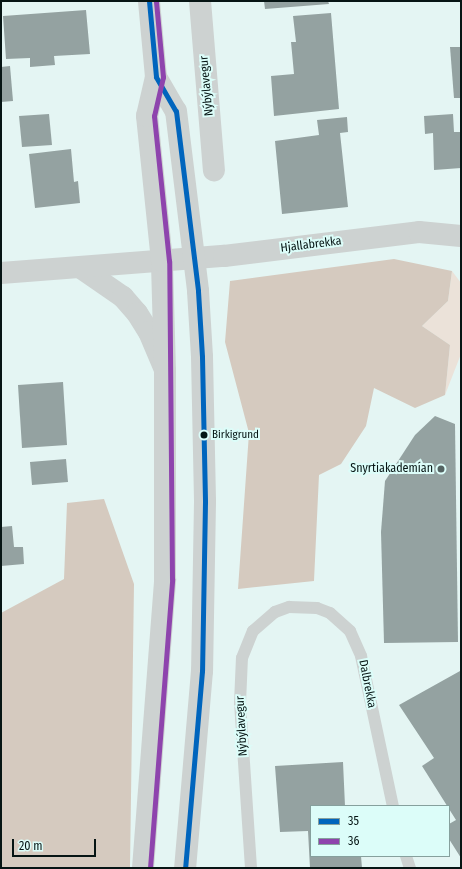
<!DOCTYPE html>
<html>
<head>
<meta charset="utf-8">
<style>
  body { margin:0 }
  #map { position:relative; width:462px; height:869px; overflow:hidden; background:#e4f5f3; font-family:"Fira Sans Condensed",sans-serif }
  div>[style] { position:absolute }
  .green>* { inset:0; background:#ebe2d9 }
  .forest>* { inset:0; background:#d5cabf }
  .building>* { inset:0; background:#94a2a1 }
  .service>* { height:12px; margin:-6px; padding:0 6px; transform-origin:6px; border-radius:6px; background:#cdd2d1 }
  .minor>* { height:22px; margin:-11px; padding:0 11px; transform-origin:11px; border-radius:11px; background:#cdd2d1 }
  .primary>* { height:22px; margin:-11px; padding:0 11px; transform-origin:11px; border-radius:11px; background:#cdd2d1 }
  .bus-1>* { height:5px; margin:-2.5px; padding:0 2.5px; transform-origin:2.5px; border-radius:2.5px; background:#0065bd }
  .bus-2>* { height:5px; margin:-2.5px; padding:0 2.5px; transform-origin:2.5px; border-radius:2.5px; background:#8e44ad }
  .dots>* { width:11px; height:11px; translate:-50% -50%; box-sizing:border-box; border:2px solid #dcfdf9; border-radius:50% }
  span { translate:-50% -50%; white-space:nowrap; text-align:center; line-height:1.15; -webkit-text-stroke:4px #dcfdf9; paint-order:stroke }
  .bus-label { font-size:11px; color:#061514 }
  .left { translate:0 -50%; text-align:left }
  .street-label { font-size:12px; color:#061514 }
  .poi-label { font-size:12px; color:#061514 }
  .right { translate:-100% -50%; text-align:right }
  .frame { position:absolute; inset:0; border:2px solid #061514; pointer-events:none }
  .legend { position:absolute; left:310px; top:805px; width:140px; height:52px; box-sizing:border-box; background:#dcfdf9; border:1px solid #86a09d; margin:0; padding:5px 7px; list-style:none; font-size:12px; color:#061514 }
  .legend li { display:flex; align-items:center; gap:8px; height:20px }
  .legend b { width:20px; border:1px solid #86a09d }
  .scale { position:absolute; left:12px; top:839px; width:84px; height:18px; box-sizing:border-box; border:2px solid #061514; border-top:0; padding-left:5px; font-size:12px; line-height:14px; white-space:nowrap; color:#061514; -webkit-text-stroke:3px #dcfdf9; paint-order:stroke }
</style>
</head>
<body>
<div id="map">
  <div class="green">
    <div style="clip-path:polygon(452px 271px,461px 283px,461px 354px,445px 395px,450px 345px,422px 326px,448px 301px)"></div>
  </div>
  <div class="forest">
    <div style="clip-path:polygon(394px 259px,452px 271px,448px 301px,422px 326px,450px 345px,445px 395px,415px 408px,374px 388px,366px 426px,341px 464px,319px 475px,314px 581px,238px 589px,249px 433px,225px 342px,230px 281px)"></div>
    <div style="clip-path:polygon(104px 499px,134px 584px,130px 868px,1px 868px,1px 613px,64px 579px,67px 503px)"></div>
  </div>
  <div class="building">
    <div style="clip-path:polygon(264px 1px,328px 1px,329px 4px,265px 9px)"></div>
    <div style="clip-path:polygon(86px 10px,90px 54px,54px 56px,55px 65px,30px 67px,30px 58px,6px 59px,3px 16px)"></div>
    <div style="clip-path:polygon(331px 13px,339px 109px,274px 116px,271px 76px,294px 74px,291px 42px,296px 42px,293px 16px)"></div>
    <div style="clip-path:polygon(450px 47px,461px 47px,461px 98px,454px 98px)"></div>
    <div style="clip-path:polygon(10px 66px,13px 101px,1px 102px,1px 67px)"></div>
    <div style="clip-path:polygon(49px 114px,52px 145px,22px 147px,19px 116px)"></div>
    <div style="clip-path:polygon(453px 114px,454px 132px,461px 132px,461px 168px,434px 170px,433px 133px,425px 134px,424px 116px)"></div>
    <div style="clip-path:polygon(347px 117px,348px 132px,340px 133px,348px 207px,282px 214px,275px 141px,319px 135px,317px 120px)"></div>
    <div style="clip-path:polygon(71px 149px,74px 182px,78px 181px,80px 203px,35px 208px,29px 154px)"></div>
    <div style="clip-path:polygon(63px 382px,67px 445px,22px 448px,18px 385px)"></div>
    <div style="clip-path:polygon(435px 416px,455px 424px,458px 642px,384px 643px,381px 532px,385px 481px,415px 435px)"></div>
    <div style="clip-path:polygon(66px 459px,68px 482px,32px 485px,30px 462px)"></div>
    <div style="clip-path:polygon(12px 526px,14px 547px,23px 547px,24px 564px,1px 566px,1px 527px)"></div>
    <div style="clip-path:polygon(460px 671px,461px 674px,461px 858px,449px 839px,449px 824px,456px 820px,422px 766px,434px 758px,399px 705px)"></div>
    <div style="clip-path:polygon(343px 762px,345px 806px,311px 806px,311px 856px,361px 856px,362px 868px,310px 868px,308px 831px,280px 832px,275px 766px)"></div>
  </div>
  <div class="service">
    <div style="left:406px;top:856px;width:13px;rotate:72deg"></div>
    <div style="left:251px;top:868px;width:165px;rotate:-93.8deg"></div>
    <div style="left:240px;top:703px;width:45px;rotate:-87.5deg"></div>
    <div style="left:242px;top:658px;width:29px;rotate:-68deg"></div>
    <div style="left:253px;top:631px;width:29px;rotate:-41deg"></div>
    <div style="left:275px;top:612px;width:15px;rotate:-20deg"></div>
    <div style="left:289px;top:607px;width:28px;rotate:2deg"></div>
    <div style="left:317px;top:608px;width:14px;rotate:21deg"></div>
    <div style="left:330px;top:613px;width:27px;rotate:42deg"></div>
    <div style="left:350px;top:631px;width:27px;rotate:66deg"></div>
    <div style="left:361px;top:656px;width:153px;rotate:78deg"></div>
  </div>
  <div class="minor">
    <div style="left:200px;top:1px;width:170px;rotate:85.3deg"></div>
    <div style="left:81px;top:268px;width:51px;rotate:34.6deg"></div>
    <div style="left:123px;top:297px;width:21px;rotate:49deg"></div>
    <div style="left:137px;top:313px;width:22px;rotate:58deg"></div>
    <div style="left:149px;top:332px;width:39px;rotate:67deg"></div>
    <div style="left:1px;top:273px;width:224px;rotate:-4.4deg"></div>
    <div style="left:224px;top:256px;width:196px;rotate:-7deg"></div>
    <div style="left:419px;top:232px;width:42px;rotate:5.4deg"></div>
  </div>
  <div class="primary">
    <div style="left:156px;top:77px;width:39px;rotate:60deg"></div>
    <div style="left:176px;top:111px;width:181px;rotate:83deg"></div>
    <div style="left:198px;top:291px;width:66px;rotate:86.5deg"></div>
    <div style="left:202px;top:357px;width:145px;rotate:88.8deg"></div>
    <div style="left:205px;top:502px;width:169px;rotate:91deg"></div>
    <div style="left:202px;top:671px;width:198px;rotate:94.9deg"></div>
    <div style="left:143px;top:868px;width:290px;rotate:-85.6deg"></div>
    <div style="left:165px;top:579px;width:208px;rotate:-90deg"></div>
    <div style="left:165px;top:371px;width:110px;rotate:-91.6deg"></div>
    <div style="left:162px;top:261px;width:146px;rotate:-95.9deg"></div>
    <div style="left:147px;top:116px;width:40px;rotate:-77deg"></div>
    <div style="left:156px;top:77px;width:76px;rotate:-95.3deg"></div>
  </div>
  <div class="bus-1">
    <div style="left:149px;top:1px;width:76px;rotate:84.7deg"></div>
    <div style="left:156px;top:77px;width:39px;rotate:60deg"></div>
    <div style="left:176px;top:111px;width:181px;rotate:83deg"></div>
    <div style="left:198px;top:291px;width:66px;rotate:86.5deg"></div>
    <div style="left:202px;top:357px;width:145px;rotate:88.8deg"></div>
    <div style="left:205px;top:502px;width:169px;rotate:91deg"></div>
    <div style="left:202px;top:671px;width:198px;rotate:94.9deg"></div>
  </div>
  <div class="bus-2">
    <div style="left:150px;top:868px;width:290px;rotate:-85.6deg"></div>
    <div style="left:172px;top:579px;width:318px;rotate:-90.5deg"></div>
    <div style="left:169px;top:261px;width:146px;rotate:-95.9deg"></div>
    <div style="left:154px;top:116px;width:40px;rotate:-77deg"></div>
    <div style="left:163px;top:77px;width:76px;rotate:-95.3deg"></div>
  </div>
  <div class="dots">
    <div style="left:204px;top:435px;background:#061514"></div>
    <div style="left:441px;top:469px;background:#546362"></div>
  </div>
  <div class="bus-label">
    <span class="left" style="left:212px;top:435px">Birkigrund</span>
  </div>
  <div class="street-label">
    <span style="left:207px;top:86px;rotate:-95deg">Nýbýlavegur</span>
    <span style="left:311px;top:245px;rotate:-7deg">Hjallabrekka</span>
    <span style="left:367px;top:684px;rotate:79deg">Dalbrekka</span>
    <span style="left:242px;top:726px;rotate:-93deg">Nýbýlavegur</span>
  </div>
  <div class="poi-label">
    <span class="right" style="left:433px;top:469px">Snyrtiakademían</span>
  </div>
  <div class="frame"></div>
  <ul class="legend">
  <li><b style="height:5px;background:#0065bd"></b>35</li>
  <li><b style="height:5px;background:#8e44ad"></b>36</li>
  </ul>
  <div class="scale">20 m</div>
</div>
</body>
</html>
